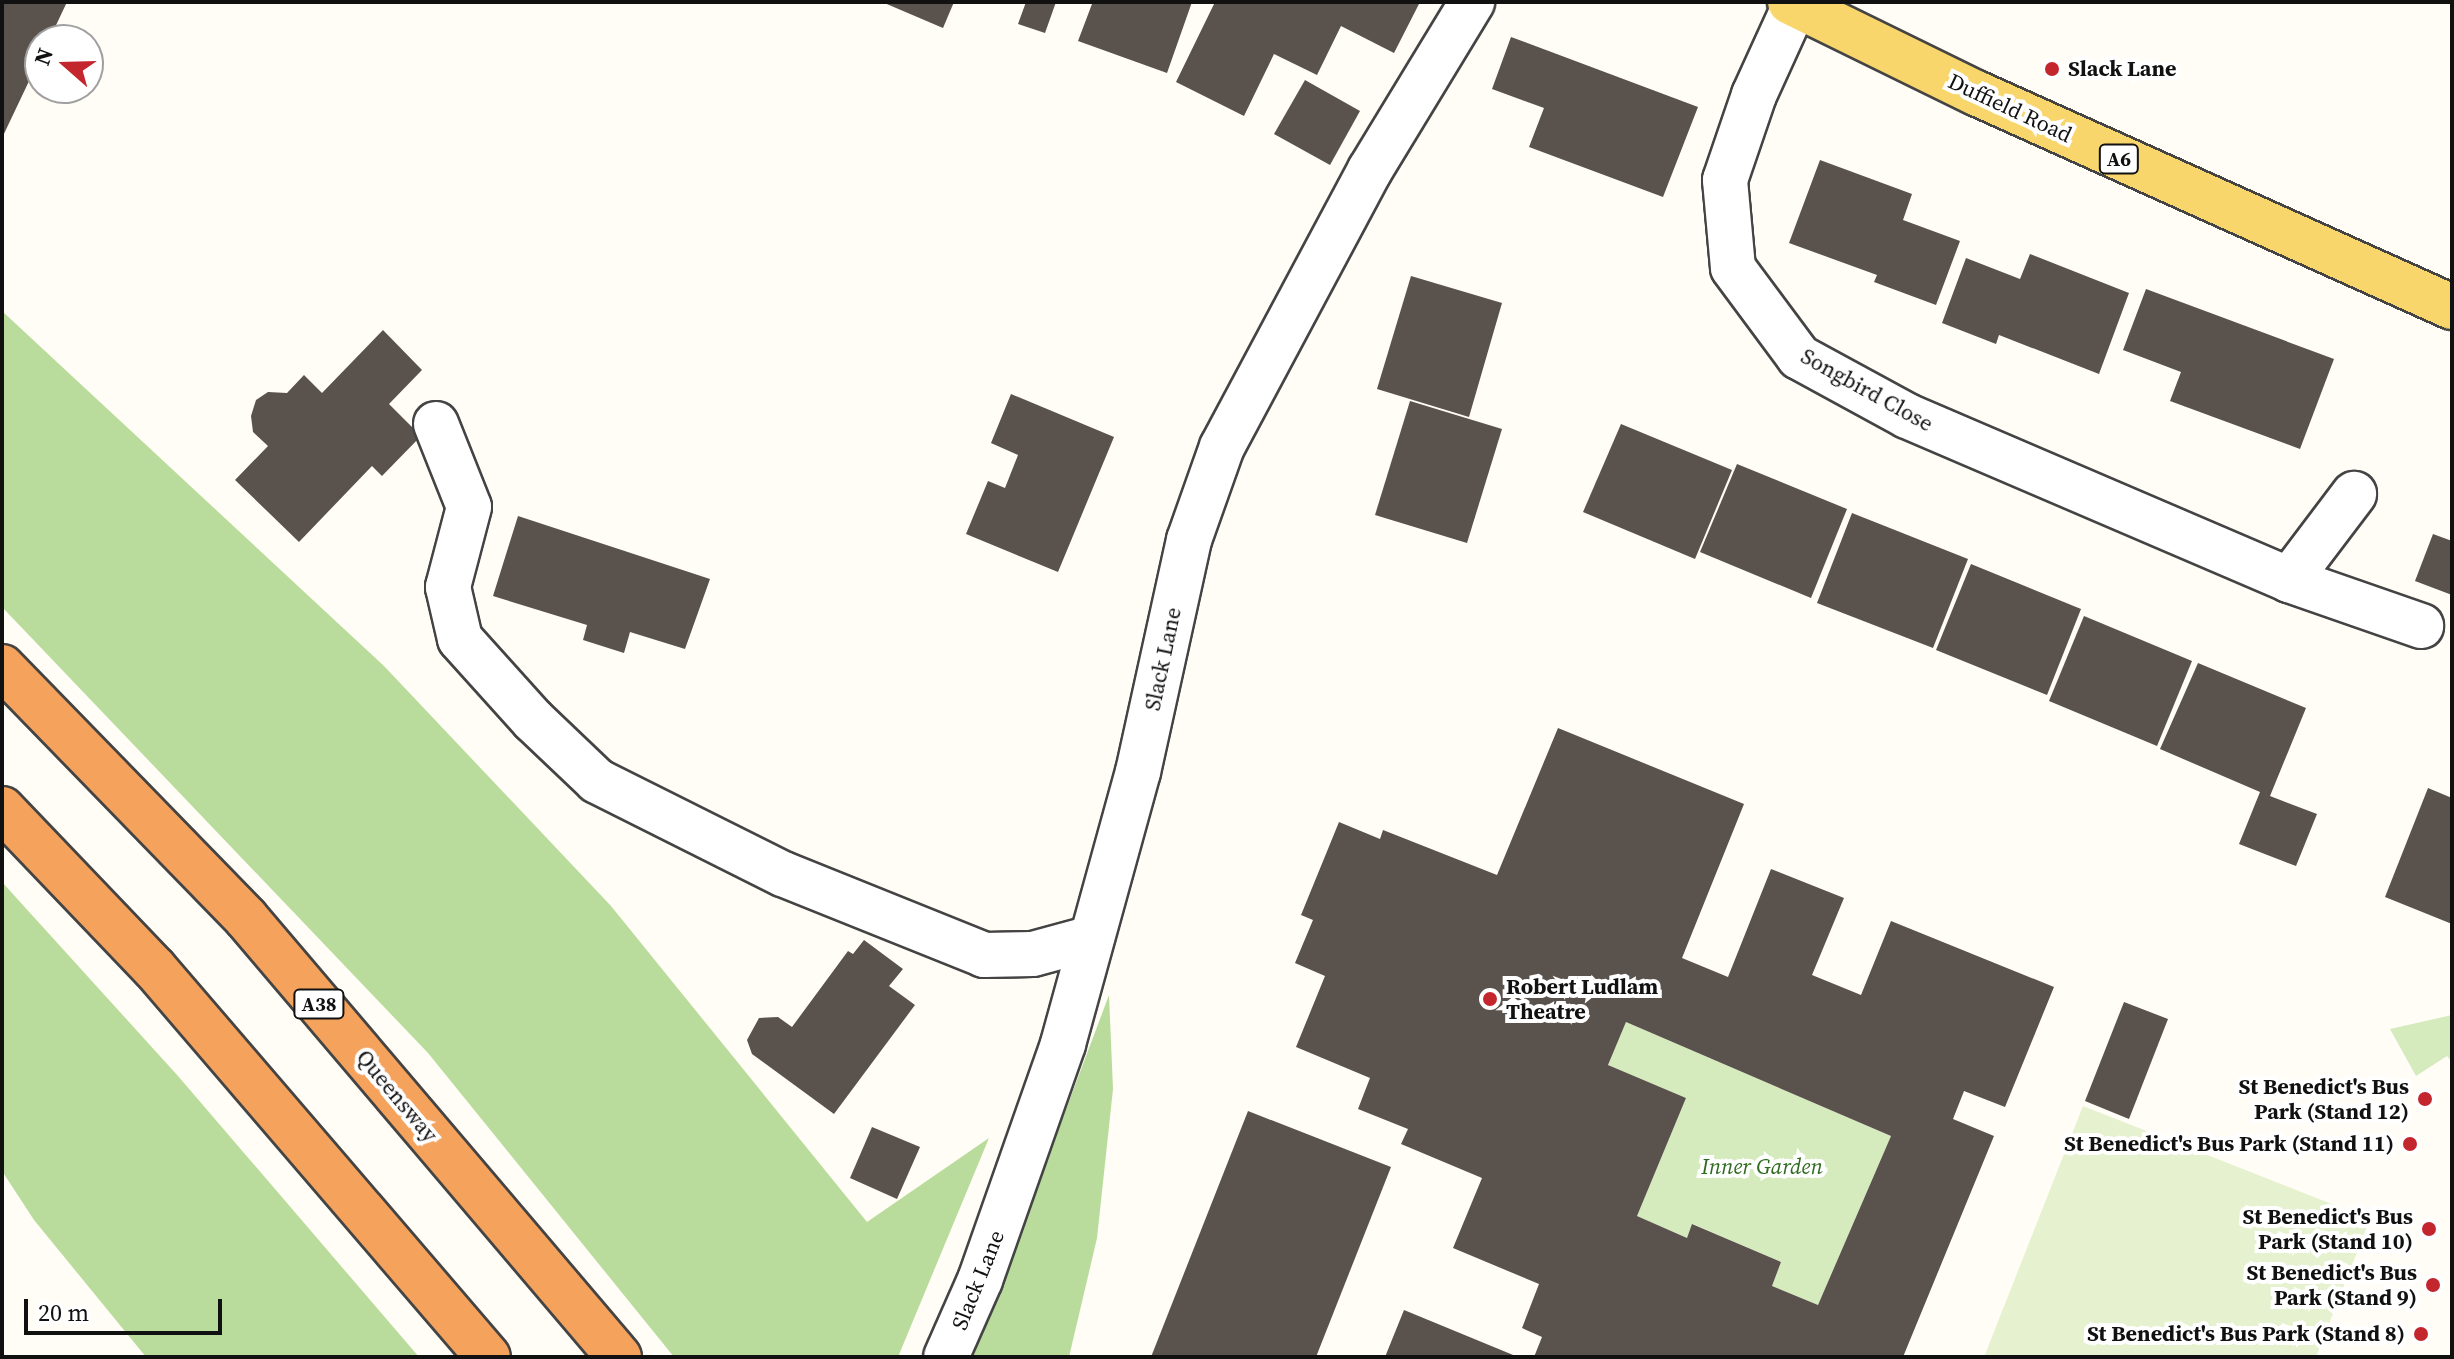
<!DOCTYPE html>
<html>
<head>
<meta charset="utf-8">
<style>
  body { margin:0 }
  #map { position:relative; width:2454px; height:1359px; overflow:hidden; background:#fffdf5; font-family:"Source Serif 4",serif }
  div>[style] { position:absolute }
  .green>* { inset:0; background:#d5ebbd }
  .forest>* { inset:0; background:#b9dc9c }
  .pitch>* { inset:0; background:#e6f2cf }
  .building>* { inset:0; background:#5a524d }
  .roads { filter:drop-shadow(2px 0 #444) drop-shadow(-2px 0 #444) drop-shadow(0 2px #444) drop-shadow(0 -2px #444) }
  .minor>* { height:44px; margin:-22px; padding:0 22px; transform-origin:22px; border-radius:22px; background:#fff }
  .major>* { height:44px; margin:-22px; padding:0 22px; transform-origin:22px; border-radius:22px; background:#f9d66b }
  .highway>* { height:44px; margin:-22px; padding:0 22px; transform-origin:22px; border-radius:22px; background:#f5a25d }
  .dots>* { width:22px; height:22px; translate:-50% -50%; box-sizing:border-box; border:4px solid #fff; border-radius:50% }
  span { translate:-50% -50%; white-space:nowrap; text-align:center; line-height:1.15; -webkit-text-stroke:8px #fff; paint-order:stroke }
  .shield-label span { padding:2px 6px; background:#fff; border:2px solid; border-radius:6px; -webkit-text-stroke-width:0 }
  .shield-label { font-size:20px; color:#111; font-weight:700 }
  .poi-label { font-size:22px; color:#111; font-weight:700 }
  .left { translate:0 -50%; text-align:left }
  .right { translate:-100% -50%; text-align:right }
  .street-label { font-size:22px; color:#111 }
  .park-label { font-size:22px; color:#2f6b1f; font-style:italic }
  .frame { position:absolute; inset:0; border:4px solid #111; pointer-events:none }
  .north { position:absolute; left:24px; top:24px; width:80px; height:80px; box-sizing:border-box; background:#fff; border:2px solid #a0a0a0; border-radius:50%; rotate:290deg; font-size:22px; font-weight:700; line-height:32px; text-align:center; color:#111 }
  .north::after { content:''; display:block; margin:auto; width:28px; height:36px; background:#c4262e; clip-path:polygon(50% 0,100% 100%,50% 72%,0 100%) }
  .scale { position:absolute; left:24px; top:1299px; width:198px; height:36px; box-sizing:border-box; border:4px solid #111; border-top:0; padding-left:10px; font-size:24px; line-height:28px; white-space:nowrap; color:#111; -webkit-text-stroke:6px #fff; paint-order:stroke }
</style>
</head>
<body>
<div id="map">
  <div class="green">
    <div style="clip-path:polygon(2452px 1015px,2452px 1062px,2447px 1056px,2416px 1076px,2390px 1029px)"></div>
    <div style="clip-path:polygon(1626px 1022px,1891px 1136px,1818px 1305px,1772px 1286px,1781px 1262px,1693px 1224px,1687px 1238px,1637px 1216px,1686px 1098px,1608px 1065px)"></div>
  </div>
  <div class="forest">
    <div style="clip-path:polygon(2px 311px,384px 666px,611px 906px,867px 1222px,989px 1138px,898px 1357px,674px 1357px,428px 1053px,2px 607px)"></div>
    <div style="clip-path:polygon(2px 882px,178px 1076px,419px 1357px,146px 1357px,34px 1220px,2px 1171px)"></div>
    <div style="clip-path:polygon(1109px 995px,1113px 1089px,1097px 1238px,1069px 1357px,973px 1357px)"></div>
  </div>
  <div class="pitch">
    <div style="clip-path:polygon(2083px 1106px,2370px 1219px,2316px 1357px,1984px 1357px)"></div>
  </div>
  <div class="building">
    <div style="clip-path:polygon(2px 2px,67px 2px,49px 40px,40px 40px,40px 58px,2px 138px)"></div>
    <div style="clip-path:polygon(882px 2px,954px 2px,943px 28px)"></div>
    <div style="clip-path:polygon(1026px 2px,1056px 2px,1045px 33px,1018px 24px)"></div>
    <div style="clip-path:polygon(1086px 2px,1192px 2px,1167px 73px,1078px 41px,1092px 4px)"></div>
    <div style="clip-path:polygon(1215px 2px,1420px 2px,1394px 53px,1341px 26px,1317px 75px,1274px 54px,1244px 116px,1176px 82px)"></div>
    <div style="clip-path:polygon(1511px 37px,1698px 107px,1663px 197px,1529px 147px,1544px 108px,1492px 89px)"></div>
    <div style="clip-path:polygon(1305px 80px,1360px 111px,1330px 165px,1274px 134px)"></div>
    <div style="clip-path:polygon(1820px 160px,1912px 194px,1903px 220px,1960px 241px,1936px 305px,1874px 282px,1877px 275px,1789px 243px)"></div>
    <div style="clip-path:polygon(2030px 254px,2129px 293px,2099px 374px,1999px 335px,1996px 344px,1942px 323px,1966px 258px,2020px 279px)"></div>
    <div style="clip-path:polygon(1411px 276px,1502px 303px,1469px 417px,1377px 389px)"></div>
    <div style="clip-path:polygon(2146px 289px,2334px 359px,2300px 449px,2170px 401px,2181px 372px,2123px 350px)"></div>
    <div style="clip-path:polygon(383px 330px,422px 370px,389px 404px,421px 436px,382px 476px,372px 466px,299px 542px,235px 480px,268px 446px,253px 432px,251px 416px,256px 400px,268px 392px,287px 393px,304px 375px,322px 393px)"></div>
    <div style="clip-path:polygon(1011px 394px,1114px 437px,1058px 572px,966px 534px,988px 481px,1005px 488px,1018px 455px,991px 443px)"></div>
    <div style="clip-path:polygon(1410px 401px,1502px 429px,1467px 543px,1375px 515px)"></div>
    <div style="clip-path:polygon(1621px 424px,1732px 470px,1695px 559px,1583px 512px)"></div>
    <div style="clip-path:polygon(1737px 464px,1847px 509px,1811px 598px,1700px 552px)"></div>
    <div style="clip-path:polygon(1852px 513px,1968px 559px,1933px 648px,1817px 603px)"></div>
    <div style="clip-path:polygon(518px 516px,710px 579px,685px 649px,630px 632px,624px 653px,583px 640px,587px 625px,493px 596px)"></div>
    <div style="clip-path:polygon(2433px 534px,2452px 541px,2452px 595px,2415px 581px)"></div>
    <div style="clip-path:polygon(1971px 564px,2081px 609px,2047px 695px,1936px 650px)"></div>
    <div style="clip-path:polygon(2084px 616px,2192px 661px,2157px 746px,2049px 701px)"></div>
    <div style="clip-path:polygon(2198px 663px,2306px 708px,2270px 796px,2317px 814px,2296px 866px,2239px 844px,2260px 792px,2160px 749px)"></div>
    <div style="clip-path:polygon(evenodd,1558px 728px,1744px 804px,1682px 958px,1728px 977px,1771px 869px,1844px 898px,1812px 975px,1861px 995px,1891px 921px,2054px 987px,2005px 1107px,1964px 1091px,1953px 1119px,1994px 1136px,1903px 1357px,1534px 1357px,1542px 1337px,1522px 1328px,1539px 1284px,1453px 1248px,1482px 1178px,1401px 1144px,1408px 1129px,1358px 1109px,1370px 1078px,1296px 1047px,1325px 976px,1295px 963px,1313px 920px,1301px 915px,1339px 822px,1380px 839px,1383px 830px,1497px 875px,1558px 728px,1626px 1022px,1891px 1136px,1818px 1305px,1772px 1286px,1781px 1262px,1692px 1224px,1687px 1238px,1637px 1216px,1686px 1098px,1608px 1065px,1626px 1022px)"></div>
    <div style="clip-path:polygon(2428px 788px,2452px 798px,2452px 924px,2385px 897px)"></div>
    <div style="clip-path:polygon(864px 940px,903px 969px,889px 986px,915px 1005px,834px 1114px,752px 1054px,747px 1040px,759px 1018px,778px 1017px,792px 1027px,848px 951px,853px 954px)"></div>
    <div style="clip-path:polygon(2124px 1002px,2168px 1019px,2129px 1119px,2085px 1101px)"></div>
    <div style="clip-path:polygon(1248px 1111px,1391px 1167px,1316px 1357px,1151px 1357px)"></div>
    <div style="clip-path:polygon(872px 1127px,920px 1147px,897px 1199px,850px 1178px)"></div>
    <div style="clip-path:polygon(1404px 1310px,1518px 1357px,1385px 1357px)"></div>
  </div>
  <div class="roads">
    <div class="minor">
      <div style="left:1795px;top:5px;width:99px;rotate:114.5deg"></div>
      <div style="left:1754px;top:95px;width:90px;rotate:108.8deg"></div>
      <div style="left:1725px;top:180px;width:88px;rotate:84.8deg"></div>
      <div style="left:1733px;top:268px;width:111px;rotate:53.4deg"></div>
      <div style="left:1799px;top:357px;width:123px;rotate:28.6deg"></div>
      <div style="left:1907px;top:416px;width:416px;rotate:23.2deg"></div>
      <div style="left:2289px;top:580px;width:140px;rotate:19.2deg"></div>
      <div style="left:436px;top:424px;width:89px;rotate:68.3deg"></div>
      <div style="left:469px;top:507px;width:83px;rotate:104.7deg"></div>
      <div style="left:448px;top:587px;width:53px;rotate:77deg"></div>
      <div style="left:460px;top:639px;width:109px;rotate:48deg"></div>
      <div style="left:533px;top:720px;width:88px;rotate:43.6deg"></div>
      <div style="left:597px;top:781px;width:208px;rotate:26.6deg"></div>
      <div style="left:783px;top:874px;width:217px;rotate:21.9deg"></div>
      <div style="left:984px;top:955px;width:49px;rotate:-1.2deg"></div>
      <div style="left:1033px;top:954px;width:61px;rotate:-15.2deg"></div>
      <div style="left:2289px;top:580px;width:108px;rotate:-52.9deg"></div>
      <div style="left:946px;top:1357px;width:84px;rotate:-66.2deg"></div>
      <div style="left:980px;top:1280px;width:250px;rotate:-70.6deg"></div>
      <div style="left:1063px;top:1044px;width:282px;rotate:-74.6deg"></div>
      <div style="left:1138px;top:772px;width:238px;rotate:-77.6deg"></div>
      <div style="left:1189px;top:540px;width:99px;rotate:-70.5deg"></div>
      <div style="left:1222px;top:447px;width:314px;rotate:-61.9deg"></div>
      <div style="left:1370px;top:170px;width:197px;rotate:-58.7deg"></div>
    </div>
    <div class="major">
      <div style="left:1790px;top:2px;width:207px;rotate:26.1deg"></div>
      <div style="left:1976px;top:93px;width:522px;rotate:24.21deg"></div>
    </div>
    <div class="highway">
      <div style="left:2px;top:667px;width:350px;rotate:45.8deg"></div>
      <div style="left:246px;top:918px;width:576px;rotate:49.65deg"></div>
      <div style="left:2px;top:809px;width:221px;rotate:46.3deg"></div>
      <div style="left:155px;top:969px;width:511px;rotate:49.36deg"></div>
    </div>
  </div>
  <div class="dots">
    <div style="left:2052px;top:69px;background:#c4262e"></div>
    <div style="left:1490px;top:999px;background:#c4262e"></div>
    <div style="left:2425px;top:1099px;background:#c4262e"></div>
    <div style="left:2410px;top:1144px;background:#c4262e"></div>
    <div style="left:2429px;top:1229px;background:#c4262e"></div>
    <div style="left:2433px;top:1285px;background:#c4262e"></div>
    <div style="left:2421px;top:1334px;background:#c4262e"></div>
  </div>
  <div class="shield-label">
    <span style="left:2119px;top:159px">A6</span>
    <span style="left:319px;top:1004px">A38</span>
  </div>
  <div class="poi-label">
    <span class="left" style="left:2068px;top:69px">Slack Lane</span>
    <span class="left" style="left:1506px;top:999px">Robert Ludlam<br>Theatre</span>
    <span class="right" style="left:2409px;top:1099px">St Benedict's Bus<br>Park (Stand 12)</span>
    <span class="right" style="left:2394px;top:1144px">St Benedict's Bus Park (Stand 11)</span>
    <span class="right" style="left:2413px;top:1229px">St Benedict's Bus<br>Park (Stand 10)</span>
    <span class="right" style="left:2417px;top:1285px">St Benedict's Bus<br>Park (Stand 9)</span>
    <span class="right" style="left:2405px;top:1334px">St Benedict's Bus Park (Stand 8)</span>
  </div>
  <div class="street-label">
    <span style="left:2010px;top:108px;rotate:25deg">Duffield Road</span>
    <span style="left:1867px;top:390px;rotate:29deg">Songbird Close</span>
    <span style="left:1163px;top:659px;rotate:-78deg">Slack Lane</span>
    <span style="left:397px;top:1096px;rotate:50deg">Queensway</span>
    <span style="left:978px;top:1280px;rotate:-68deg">Slack Lane</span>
  </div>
  <div class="park-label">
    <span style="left:1762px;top:1167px">Inner Garden</span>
  </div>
  <div class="frame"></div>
  <div class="north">N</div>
  <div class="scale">20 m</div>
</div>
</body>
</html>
